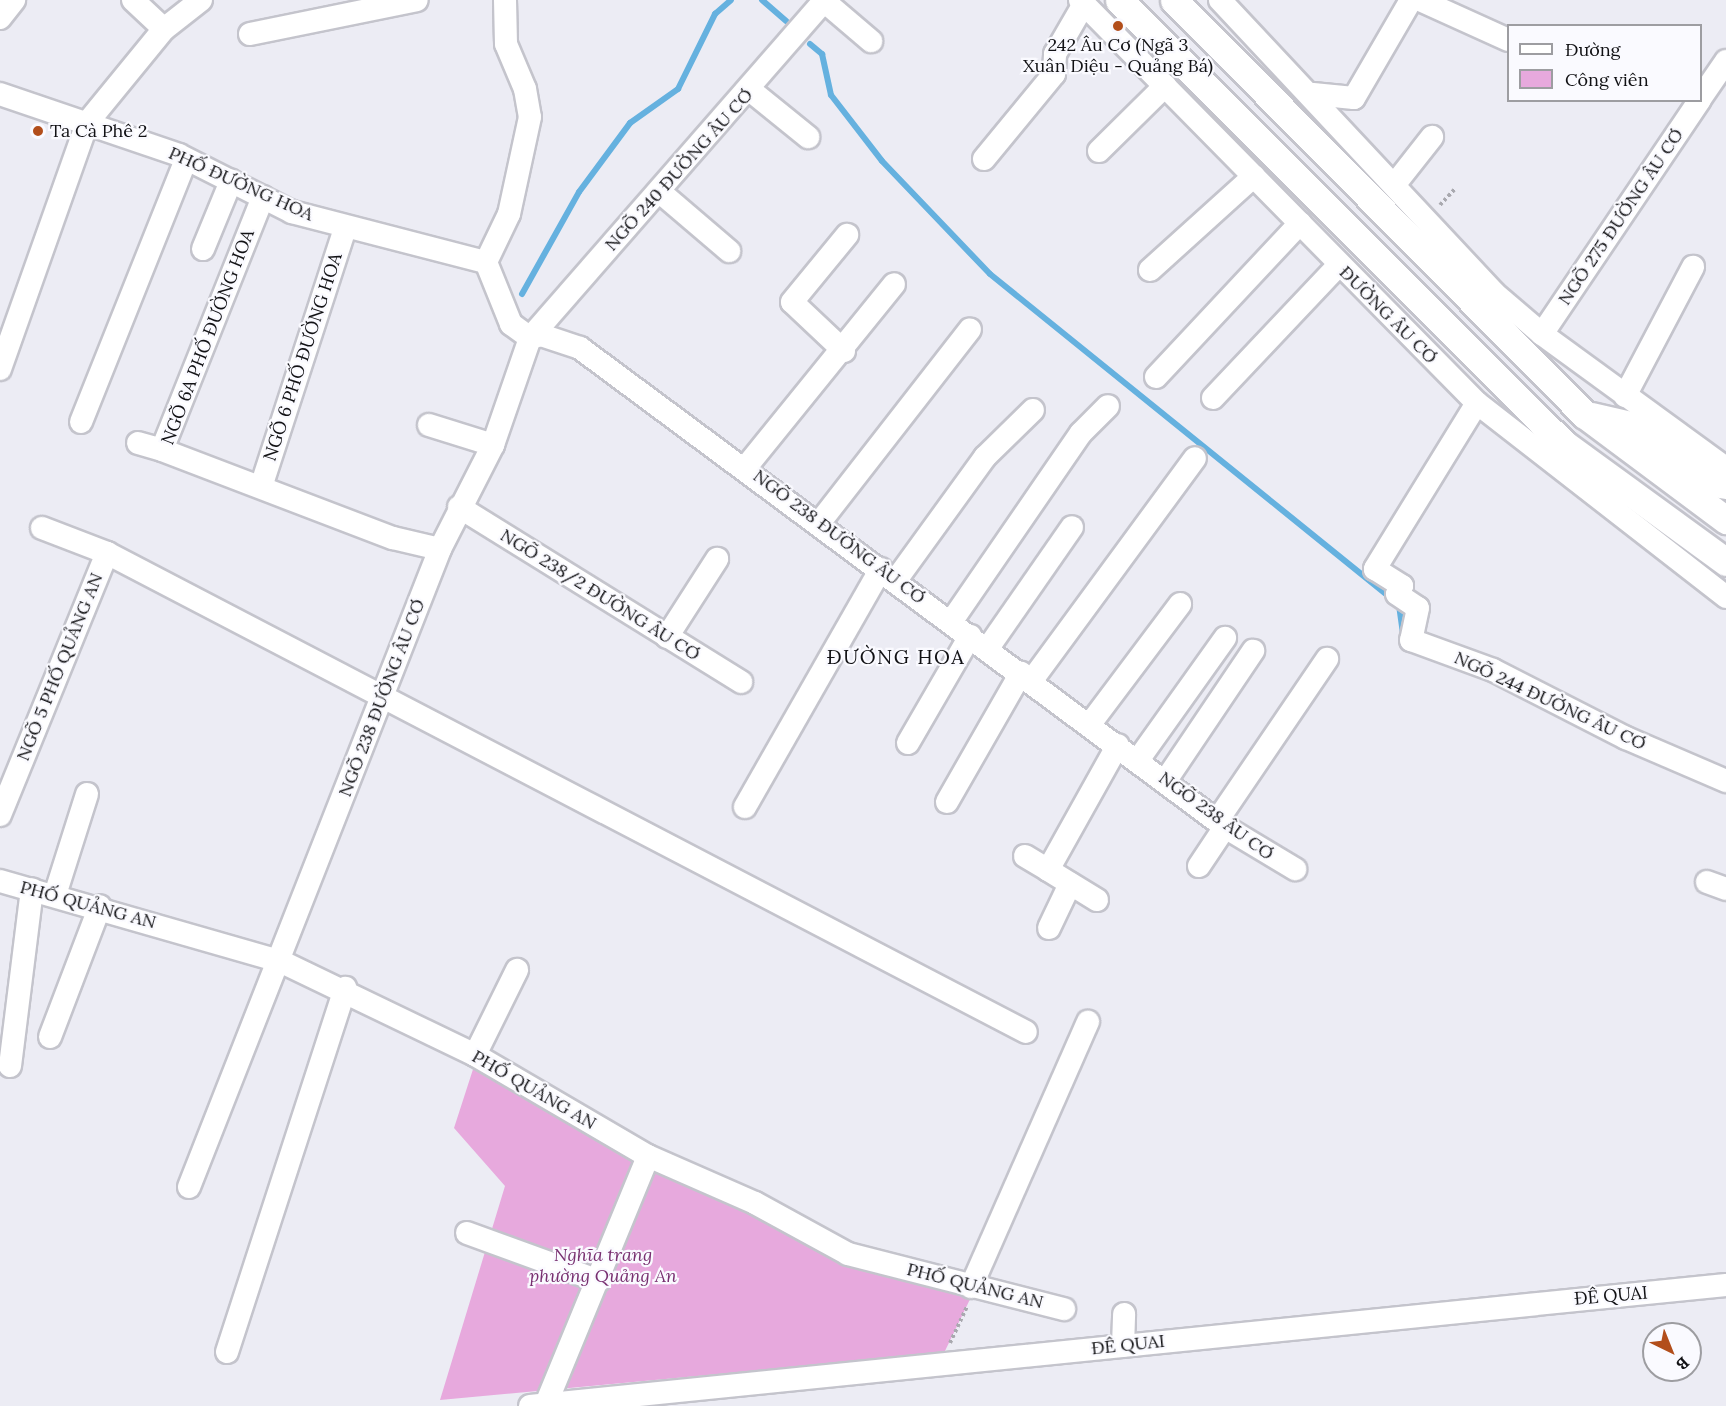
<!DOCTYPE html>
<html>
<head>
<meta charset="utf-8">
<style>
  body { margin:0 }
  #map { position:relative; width:1726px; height:1406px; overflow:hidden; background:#ececf4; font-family:Lora,serif }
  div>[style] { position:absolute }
  .green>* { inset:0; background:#e7a9dd }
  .stream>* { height:6px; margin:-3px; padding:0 3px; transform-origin:3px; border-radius:3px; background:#65b1df }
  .path>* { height:4px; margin-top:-2px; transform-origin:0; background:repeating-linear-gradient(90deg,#a9a9af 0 3px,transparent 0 6px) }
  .roads { filter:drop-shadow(2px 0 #c4c4cc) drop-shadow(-2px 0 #c4c4cc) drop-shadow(0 2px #c4c4cc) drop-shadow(0 -2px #c4c4cc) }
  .minor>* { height:22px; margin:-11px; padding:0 11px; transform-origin:11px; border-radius:11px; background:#fff }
  .major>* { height:27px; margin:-13.5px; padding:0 13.5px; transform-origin:13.5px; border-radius:13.5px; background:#fff }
  .dots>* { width:16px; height:16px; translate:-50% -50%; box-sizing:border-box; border:3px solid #fafaff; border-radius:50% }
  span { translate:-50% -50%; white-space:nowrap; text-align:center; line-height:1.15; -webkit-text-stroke:4.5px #fafaff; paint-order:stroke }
  .poi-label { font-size:18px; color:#111114 }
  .left { translate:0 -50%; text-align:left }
  .street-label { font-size:18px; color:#111114 }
  .park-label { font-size:18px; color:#782f70; font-style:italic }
  .neighbourhood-label { font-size:20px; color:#111114; letter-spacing:1.5px }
  .legend { position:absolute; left:1507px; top:24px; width:195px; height:78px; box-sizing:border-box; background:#fafaff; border:2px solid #9d9da1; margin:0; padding:8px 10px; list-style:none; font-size:18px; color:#111114 }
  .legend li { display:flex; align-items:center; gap:12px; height:30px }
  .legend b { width:30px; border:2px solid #9d9da1 }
  .north { position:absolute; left:1642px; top:1322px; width:60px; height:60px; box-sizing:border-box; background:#fafaff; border:2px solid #9d9da1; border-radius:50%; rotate:137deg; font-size:16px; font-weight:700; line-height:24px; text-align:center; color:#111114 }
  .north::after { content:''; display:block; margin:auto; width:21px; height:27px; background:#b24e1b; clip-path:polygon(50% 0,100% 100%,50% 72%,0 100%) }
</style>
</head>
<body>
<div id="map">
  <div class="green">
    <div style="clip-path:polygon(476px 1060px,685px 1177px,973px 1293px,944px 1353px,440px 1400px,505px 1186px,454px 1128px)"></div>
  </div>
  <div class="stream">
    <div style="left:762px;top:0;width:32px;rotate:41deg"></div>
    <div style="left:810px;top:44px;width:16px;rotate:40deg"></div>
    <div style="left:822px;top:54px;width:42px;rotate:77.6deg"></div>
    <div style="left:831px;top:95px;width:83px;rotate:52.3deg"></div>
    <div style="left:882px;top:161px;width:156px;rotate:46.3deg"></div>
    <div style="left:990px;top:274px;width:516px;rotate:38.94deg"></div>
    <div style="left:522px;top:294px;width:117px;rotate:-60.8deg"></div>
    <div style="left:579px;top:192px;width:86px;rotate:-53.5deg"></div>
    <div style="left:630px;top:123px;width:59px;rotate:-35.3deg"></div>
    <div style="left:678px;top:89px;width:84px;rotate:-63.7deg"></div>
    <div style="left:715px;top:14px;width:21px;rotate:-41deg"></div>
    <div style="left:1399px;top:605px;width:27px;rotate:82deg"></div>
  </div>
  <div class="path">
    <div style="left:1440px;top:205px;width:23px;rotate:-47deg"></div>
    <div style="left:950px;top:1343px;width:40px;rotate:-65deg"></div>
  </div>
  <div class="roads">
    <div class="minor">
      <div style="left:133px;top:0;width:42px;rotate:43.1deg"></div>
      <div style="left:505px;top:0;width:44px;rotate:88.7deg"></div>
      <div style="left:506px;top:44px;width:49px;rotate:67.1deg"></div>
      <div style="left:525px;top:89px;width:28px;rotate:80deg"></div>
      <div style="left:530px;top:117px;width:99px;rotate:102.2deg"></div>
      <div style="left:509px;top:214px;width:53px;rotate:115.6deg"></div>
      <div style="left:486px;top:262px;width:67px;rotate:68deg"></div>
      <div style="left:511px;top:324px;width:24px;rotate:36deg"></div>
      <div style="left:530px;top:338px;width:11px;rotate:-15deg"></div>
      <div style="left:541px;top:335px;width:41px;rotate:18.4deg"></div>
      <div style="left:580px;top:348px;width:803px;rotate:36.6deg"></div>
      <div style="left:1225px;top:827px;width:82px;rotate:31deg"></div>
      <div style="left:1080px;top:0;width:566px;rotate:45.43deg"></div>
      <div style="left:1477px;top:403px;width:316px;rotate:37.9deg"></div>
      <div style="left:1220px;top:0;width:401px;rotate:46.9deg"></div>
      <div style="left:1494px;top:293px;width:63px;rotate:40.5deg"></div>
      <div style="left:1542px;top:334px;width:228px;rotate:36.1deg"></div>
      <div style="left:1420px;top:0;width:97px;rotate:24.4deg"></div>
      <div style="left:824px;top:1px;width:62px;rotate:40.4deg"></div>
      <div style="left:0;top:18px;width:23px;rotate:-52deg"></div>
      <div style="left:250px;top:34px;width:170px;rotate:-11.5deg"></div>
      <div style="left:750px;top:90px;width:75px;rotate:39deg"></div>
      <div style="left:0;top:94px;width:189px;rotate:18.8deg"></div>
      <div style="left:179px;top:155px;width:127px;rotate:26.8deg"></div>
      <div style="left:292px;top:212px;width:200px;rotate:14.5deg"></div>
      <div style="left:1313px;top:94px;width:41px;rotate:5.6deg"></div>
      <div style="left:1354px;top:98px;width:113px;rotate:-59.8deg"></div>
      <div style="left:1700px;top:99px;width:46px;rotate:-55.6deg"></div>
      <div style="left:1099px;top:151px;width:93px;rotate:-44.6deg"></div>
      <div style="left:984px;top:159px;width:110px;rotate:-50.5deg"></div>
      <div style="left:1054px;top:74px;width:20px;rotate:-87deg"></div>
      <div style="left:1055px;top:54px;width:58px;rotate:-59.9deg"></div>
      <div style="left:1395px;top:184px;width:60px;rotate:-51.8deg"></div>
      <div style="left:660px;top:192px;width:91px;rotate:40.5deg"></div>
      <div style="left:263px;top:197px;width:272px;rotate:111.8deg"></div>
      <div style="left:162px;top:450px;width:247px;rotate:20.9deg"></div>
      <div style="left:393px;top:538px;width:48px;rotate:13.2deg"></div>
      <div style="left:203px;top:249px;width:74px;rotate:-67.6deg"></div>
      <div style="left:1150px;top:270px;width:140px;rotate:-42.1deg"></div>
      <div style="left:1542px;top:334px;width:282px;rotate:-56deg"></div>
      <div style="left:844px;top:351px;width:71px;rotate:-136.7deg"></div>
      <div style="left:792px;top:302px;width:87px;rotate:-50.6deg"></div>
      <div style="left:0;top:369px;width:261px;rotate:-70.5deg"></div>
      <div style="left:87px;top:123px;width:122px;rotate:-50.7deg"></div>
      <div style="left:164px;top:29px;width:47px;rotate:-38.1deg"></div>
      <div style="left:1156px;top:377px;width:211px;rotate:-46.9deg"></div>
      <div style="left:1625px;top:396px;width:146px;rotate:-62.2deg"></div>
      <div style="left:1213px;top:398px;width:182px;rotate:-46.6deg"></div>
      <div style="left:1477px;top:403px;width:195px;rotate:121.6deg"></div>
      <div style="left:1375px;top:569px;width:32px;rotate:32deg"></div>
      <div style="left:1402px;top:586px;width:9px;rotate:122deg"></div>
      <div style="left:1397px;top:594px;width:25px;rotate:34deg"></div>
      <div style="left:1418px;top:608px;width:33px;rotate:102deg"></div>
      <div style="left:1411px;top:640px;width:87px;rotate:20.1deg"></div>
      <div style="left:1493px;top:670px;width:149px;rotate:27.1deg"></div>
      <div style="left:1626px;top:738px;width:109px;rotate:23.3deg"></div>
      <div style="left:81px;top:422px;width:283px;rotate:-68.2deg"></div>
      <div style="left:429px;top:425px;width:67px;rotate:17.4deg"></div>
      <div style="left:138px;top:443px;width:25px;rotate:16deg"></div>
      <div style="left:746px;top:467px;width:235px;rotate:-51deg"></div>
      <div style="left:261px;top:487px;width:272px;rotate:-72deg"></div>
      <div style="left:459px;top:507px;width:332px;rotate:31.8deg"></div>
      <div style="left:820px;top:522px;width:244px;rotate:-52.1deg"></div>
      <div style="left:42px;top:528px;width:70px;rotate:21deg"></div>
      <div style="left:107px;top:553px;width:1036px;rotate:27.53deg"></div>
      <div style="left:896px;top:580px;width:152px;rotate:-54.1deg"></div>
      <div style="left:985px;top:457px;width:67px;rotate:-44.4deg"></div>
      <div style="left:951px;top:622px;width:229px;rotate:-55.5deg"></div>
      <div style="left:1081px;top:433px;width:38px;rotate:-45deg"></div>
      <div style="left:667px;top:637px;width:93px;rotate:-57.3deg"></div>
      <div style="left:988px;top:648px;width:147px;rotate:-55.2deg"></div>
      <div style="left:1032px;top:680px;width:275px;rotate:-53.7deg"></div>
      <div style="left:1090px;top:724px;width:150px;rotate:-53.1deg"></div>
      <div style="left:908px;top:743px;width:124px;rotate:-59.9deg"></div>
      <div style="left:1138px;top:760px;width:150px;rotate:-54.5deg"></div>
      <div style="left:1166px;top:780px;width:156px;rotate:-56deg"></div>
      <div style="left:947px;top:802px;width:149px;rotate:-60.2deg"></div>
      <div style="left:745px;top:807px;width:274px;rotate:-60.3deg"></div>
      <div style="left:0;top:815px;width:283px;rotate:-67.8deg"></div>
      <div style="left:1217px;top:821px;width:196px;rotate:-55.8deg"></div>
      <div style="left:1025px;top:856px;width:27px;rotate:31deg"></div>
      <div style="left:1199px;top:866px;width:47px;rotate:-56.3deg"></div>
      <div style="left:0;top:881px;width:293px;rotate:16deg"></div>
      <div style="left:282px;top:962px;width:214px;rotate:25.7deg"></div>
      <div style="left:475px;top:1055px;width:200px;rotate:30.3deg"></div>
      <div style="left:648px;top:1156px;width:117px;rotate:23.7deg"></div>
      <div style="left:755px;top:1203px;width:106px;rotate:28.7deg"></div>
      <div style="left:848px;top:1254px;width:223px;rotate:14.3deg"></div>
      <div style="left:1707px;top:882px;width:20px;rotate:20deg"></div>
      <div style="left:55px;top:895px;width:106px;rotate:-72.4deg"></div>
      <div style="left:1097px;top:900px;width:57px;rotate:-148.5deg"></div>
      <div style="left:1048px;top:870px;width:143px;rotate:-60.8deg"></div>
      <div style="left:1049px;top:928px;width:49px;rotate:-64.5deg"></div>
      <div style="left:50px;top:1037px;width:140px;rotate:-69.1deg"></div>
      <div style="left:475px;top:1055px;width:95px;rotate:-63.7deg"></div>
      <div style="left:10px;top:1066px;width:178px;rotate:-82.9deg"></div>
      <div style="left:189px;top:1187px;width:686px;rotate:-68.52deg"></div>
      <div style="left:440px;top:549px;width:117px;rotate:-63deg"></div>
      <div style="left:493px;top:445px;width:113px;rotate:-70.9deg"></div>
      <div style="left:530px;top:338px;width:449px;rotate:-48.9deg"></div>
      <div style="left:467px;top:1233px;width:140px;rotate:20deg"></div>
      <div style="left:971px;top:1287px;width:290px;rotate:-66.2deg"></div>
      <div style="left:1123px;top:1346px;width:32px;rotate:-88deg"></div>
      <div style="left:227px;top:1352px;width:383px;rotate:-72deg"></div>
      <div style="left:546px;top:1404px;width:268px;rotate:-67.6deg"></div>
      <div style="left:530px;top:1406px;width:1202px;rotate:-5.78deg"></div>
    </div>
    <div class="major">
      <div style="left:1119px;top:0;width:627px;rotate:44.94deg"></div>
      <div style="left:1563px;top:443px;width:202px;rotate:36.1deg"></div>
      <div style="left:1174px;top:0;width:584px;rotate:45.28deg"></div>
      <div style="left:1585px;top:415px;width:176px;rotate:36.7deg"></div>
      <div style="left:1591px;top:416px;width:40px;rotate:13deg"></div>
      <div style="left:1630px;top:425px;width:101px;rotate:34.9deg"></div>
      <div style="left:1713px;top:483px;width:13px;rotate:9deg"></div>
    </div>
  </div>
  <div class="dots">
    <div style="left:1118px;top:26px;background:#b24e1b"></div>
    <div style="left:38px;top:131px;background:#b24e1b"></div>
  </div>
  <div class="poi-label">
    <span style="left:1118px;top:56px">242 Âu Cơ (Ngã 3<br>Xuân Diệu - Quảng Bá)</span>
    <span class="left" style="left:50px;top:131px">Ta Cà Phê 2</span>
  </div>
  <div class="street-label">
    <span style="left:679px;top:170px;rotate:-48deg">NGÕ 240 ĐƯỜNG ÂU CƠ</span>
    <span style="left:241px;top:184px;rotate:24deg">PHỐ ĐƯỜNG HOA</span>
    <span style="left:1621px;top:217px;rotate:-56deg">NGÕ 275 ĐƯỜNG ÂU CƠ</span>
    <span style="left:1388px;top:315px;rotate:45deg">ĐƯỜNG ÂU CƠ</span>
    <span style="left:208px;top:337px;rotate:-69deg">NGÕ 6A PHỐ ĐƯỜNG HOA</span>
    <span style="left:303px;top:357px;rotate:-72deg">NGÕ 6 PHỐ ĐƯỜNG HOA</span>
    <span style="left:839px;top:537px;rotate:37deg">NGÕ 238 ĐƯỜNG ÂU CƠ</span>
    <span style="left:600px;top:595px;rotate:32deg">NGÕ 238/2 ĐƯỜNG ÂU CƠ</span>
    <span style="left:60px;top:667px;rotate:-68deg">NGÕ 5 PHỐ QUẢNG AN</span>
    <span style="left:382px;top:698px;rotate:-69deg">NGÕ 238 ĐƯỜNG ÂU CƠ</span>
    <span style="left:1550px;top:701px;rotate:25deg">NGÕ 244 ĐƯỜNG ÂU CƠ</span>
    <span style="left:1216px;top:816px;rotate:36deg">NGÕ 238 ÂU CƠ</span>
    <span style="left:88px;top:905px;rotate:15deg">PHỐ QUẢNG AN</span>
    <span style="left:534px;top:1090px;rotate:30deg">PHỐ QUẢNG AN</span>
    <span style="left:975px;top:1286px;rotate:14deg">PHỐ QUẢNG AN</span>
    <span style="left:1611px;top:1296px;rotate:-5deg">ĐÊ QUAI</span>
    <span style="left:1128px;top:1345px;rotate:-6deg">ĐÊ QUAI</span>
  </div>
  <div class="park-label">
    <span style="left:603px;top:1266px">Nghĩa trang<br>phường Quảng An</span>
  </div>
  <div class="neighbourhood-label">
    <span style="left:896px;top:656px">ĐƯỜNG HOA</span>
  </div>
  <ul class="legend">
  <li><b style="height:8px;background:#fff"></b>Đường</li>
  <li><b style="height:16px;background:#e7a9dd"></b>Công viên</li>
  </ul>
  <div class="north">B</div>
</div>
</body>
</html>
